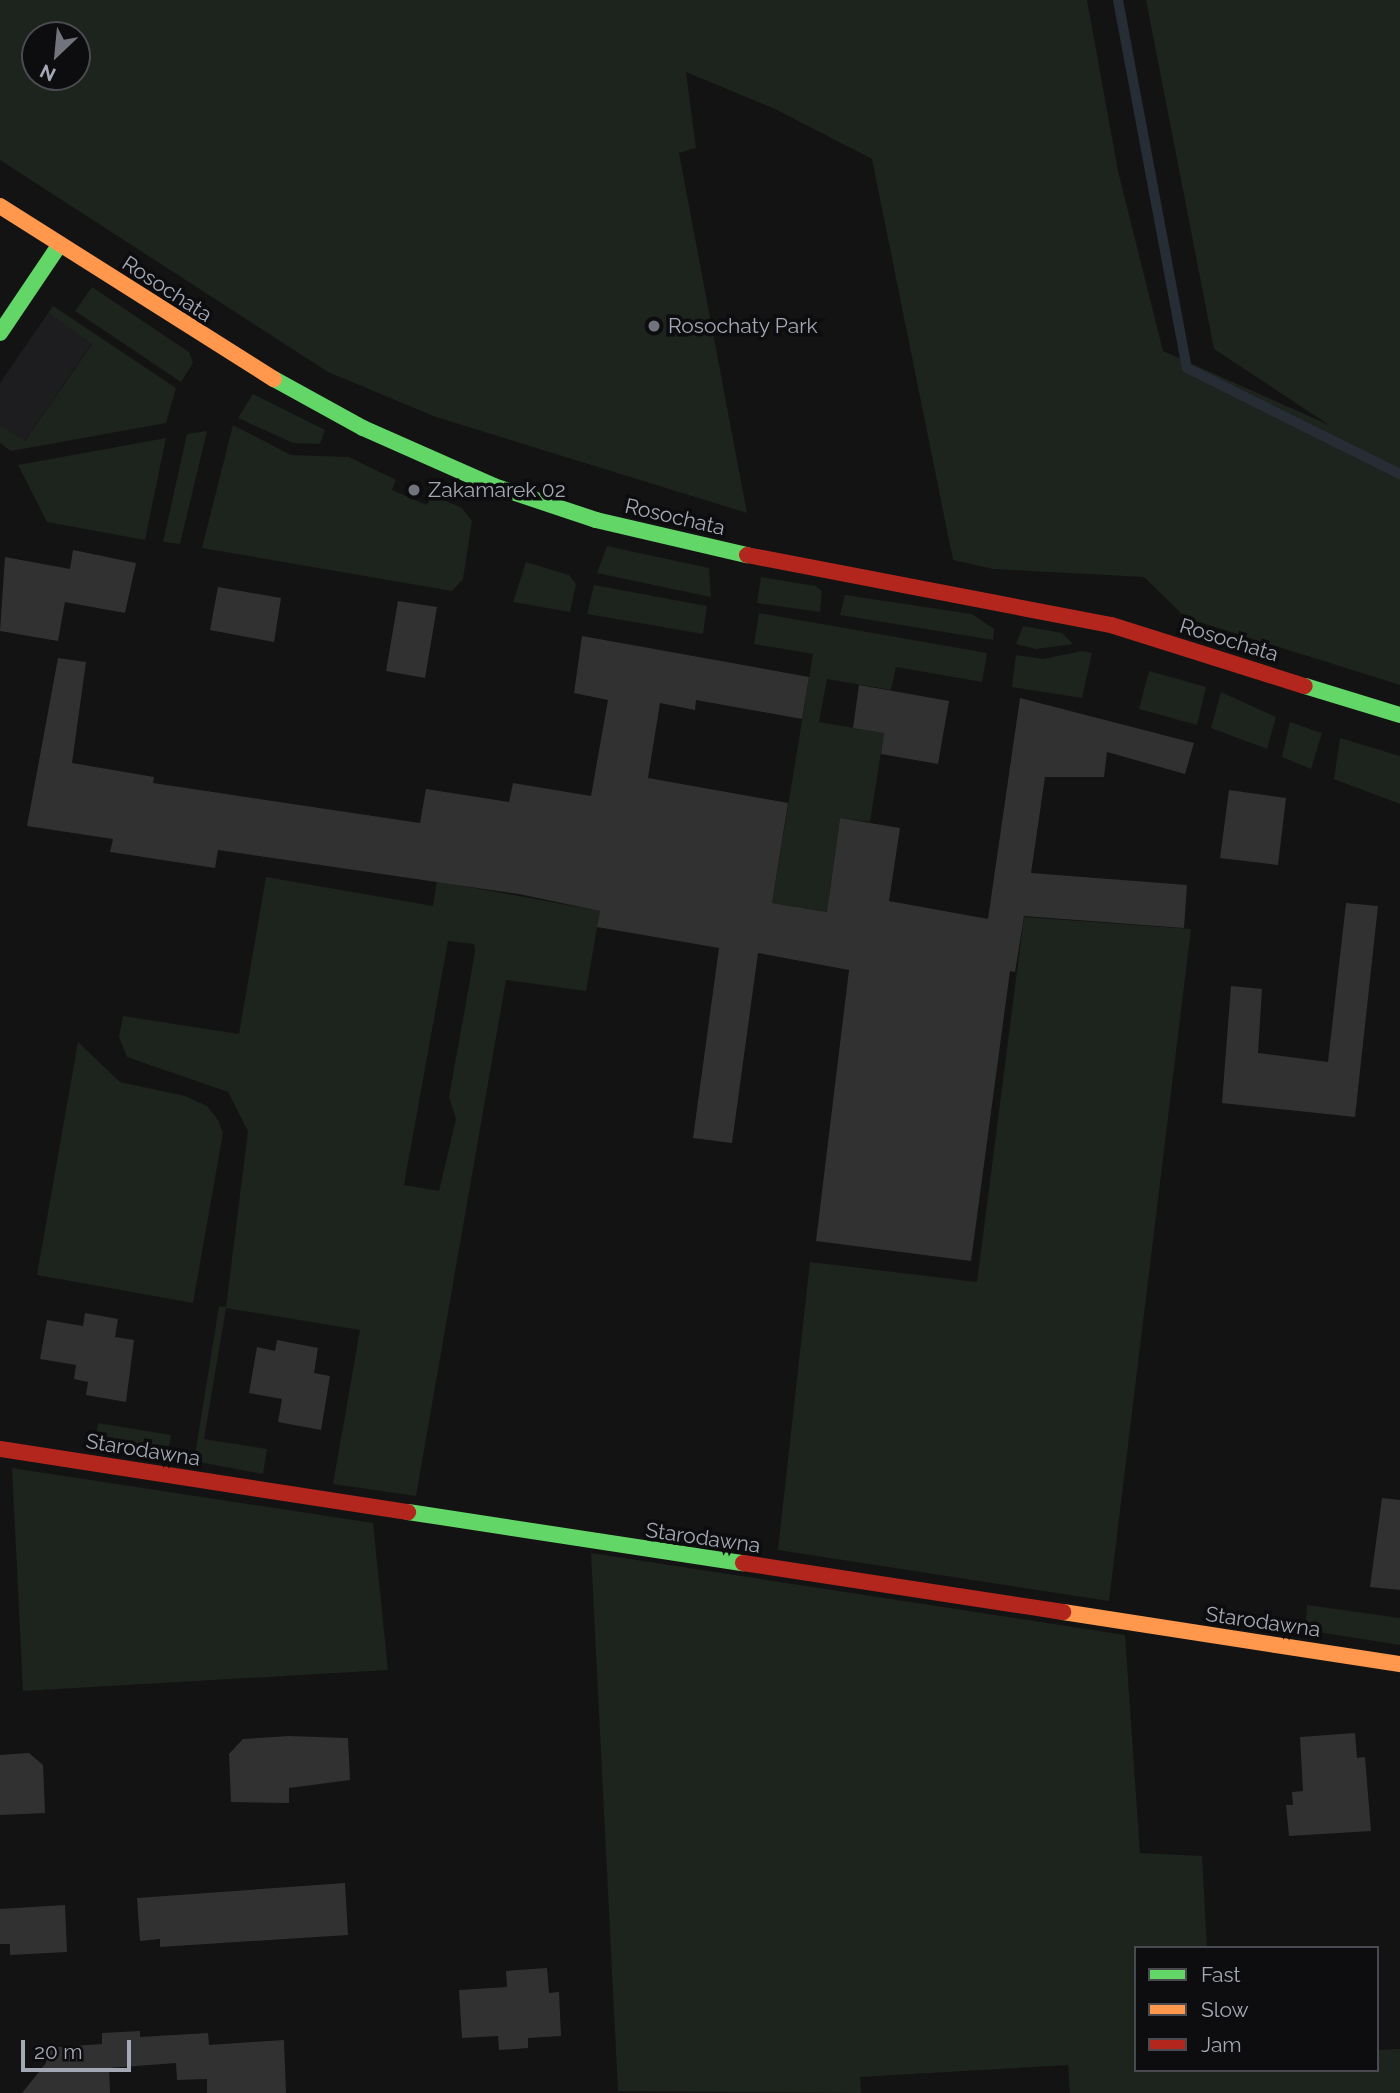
<!DOCTYPE html>
<html>
<head>
<meta charset="utf-8">
<style>
  body { margin:0 }
  #map { position:relative; width:1400px; height:2093px; overflow:hidden; background:#131313; font-family:Raleway,sans-serif }
  div>[style] { position:absolute }
  .built>* { inset:0; background:#1d1d1f }
  .green>* { inset:0; background:#1d231d }
  .stream>* { height:10px; margin:-5px; padding:0 5px; transform-origin:5px; border-radius:5px; background:#262d34 }
  .building>* { inset:0; background:#313132 }
  .fast>* { height:16px; margin:-8px; padding:0 8px; transform-origin:8px; border-radius:8px; background:#63d668 }
  .slow>* { height:16px; margin:-8px; padding:0 8px; transform-origin:8px; border-radius:8px; background:#ff974d }
  .jam>* { height:16px; margin:-8px; padding:0 8px; transform-origin:8px; border-radius:8px; background:#b3261e }
  .dots>* { width:19px; height:19px; translate:-50% -50%; box-sizing:border-box; border:4px solid #0d0d0f; border-radius:50% }
  span { translate:-50% -50%; white-space:nowrap; text-align:center; line-height:1.15; -webkit-text-stroke:7px #0d0d0f; paint-order:stroke }
  .street-label { font-size:21px; color:#a3a8b4 }
  .poi-label { font-size:21px; color:#a3a8b4 }
  .left { translate:0 -50%; text-align:left }
  .legend { position:absolute; left:1134px; top:1946px; width:245px; height:126px; box-sizing:border-box; background:#0d0d0f; border:2px solid #494b51; margin:0; padding:9px 12px; list-style:none; font-size:21px; color:#a3a8b4 }
  .legend li { display:flex; align-items:center; gap:14px; height:35px }
  .legend b { width:35px; border:2px solid #494b51 }
  .north { position:absolute; left:21px; top:21px; width:70px; height:70px; box-sizing:border-box; background:#0d0d0f; border:2px solid #494b51; border-radius:50%; rotate:206deg; font-size:19px; font-weight:700; line-height:28px; text-align:center; color:#a3a8b4 }
  .north::after { content:''; display:block; margin:auto; width:24px; height:32px; background:#71747c; clip-path:polygon(50% 0,100% 100%,50% 72%,0 100%) }
  .scale { position:absolute; left:21px; top:2040px; width:110px; height:32px; box-sizing:border-box; border:4px solid #a3a8b4; border-top:0; padding-left:9px; font-size:21px; line-height:24px; white-space:nowrap; color:#a3a8b4; -webkit-text-stroke:5px #0d0d0f; paint-order:stroke }
</style>
</head>
<body>
<div id="map">
  <div class="built">
    <div style="clip-path:polygon(48px 313px,92px 343px,24px 442px,0 425px,0 383px)"></div>
  </div>
  <div class="green">
    <div style="clip-path:polygon(evenodd,0 0,1087px 0,1118px 171px,1163px 351px,1329px 425px,1214px 349px,1146px 0,1400px 0,1400px 685px,1186px 618px,1144px 577px,993px 569px,953px 560px,872px 159px,775px 109px,686px 72px,696px 148px,679px 153px,747px 513px,436px 417px,328px 372px,0 160px,0 0,35px 35px,77px 35px,77px 77px,35px 77px,35px 35px)"></div>
    <div style="clip-path:polygon(92px 287px,189px 352px,193px 363px,181px 382px,75px 311px)"></div>
    <div style="clip-path:polygon(53px 306px,176px 388px,166px 423px,11px 451px,0 443px,0 425px,25px 441px,92px 344px,48px 313px)"></div>
    <div style="clip-path:polygon(253px 394px,325px 430px,320px 444px,293px 443px,238px 418px)"></div>
    <div style="clip-path:polygon(233px 425px,291px 455px,349px 457px,396px 480px,392px 490px,427px 505px,432px 495px,462px 508px,472px 521px,463px 579px,452px 591px,202px 548px)"></div>
    <div style="clip-path:polygon(207px 431px,180px 544px,163px 542px,187px 434px)"></div>
    <div style="clip-path:polygon(166px 438px,145px 540px,47px 522px,18px 465px)"></div>
    <div style="clip-path:polygon(607px 546px,709px 568px,711px 597px,597px 573px)"></div>
    <div style="clip-path:polygon(526px 562px,569px 575px,576px 584px,570px 612px,513px 602px)"></div>
    <div style="clip-path:polygon(761px 577px,816px 586px,822px 591px,820px 612px,757px 603px)"></div>
    <div style="clip-path:polygon(594px 585px,707px 606px,703px 634px,587px 614px)"></div>
    <div style="clip-path:polygon(845px 595px,972px 614px,994px 629px,993px 640px,840px 615px)"></div>
    <div style="clip-path:polygon(759px 613px,987px 653px,982px 682px,896px 667px,891px 690px,827px 679px,819px 722px,884px 733px,870px 822px,840px 818px,829px 896px,855px 916px,772px 903px,813px 654px,754px 644px)"></div>
    <div style="clip-path:polygon(1023px 626px,1062px 633px,1073px 644px,1036px 649px,1016px 644px)"></div>
    <div style="clip-path:polygon(1082px 651px,1092px 653px,1082px 698px,1012px 687px,1016px 655px,1043px 659px)"></div>
    <div style="clip-path:polygon(1149px 671px,1206px 687px,1197px 725px,1139px 709px)"></div>
    <div style="clip-path:polygon(1221px 692px,1276px 717px,1267px 749px,1211px 728px)"></div>
    <div style="clip-path:polygon(1290px 722px,1322px 733px,1311px 769px,1282px 757px)"></div>
    <div style="clip-path:polygon(1340px 738px,1400px 756px,1400px 804px,1334px 779px)"></div>
    <div style="clip-path:polygon(evenodd,266px 877px,433px 906px,437px 881px,600px 911px,586px 991px,506px 980px,416px 1496px,333px 1484px,360px 1330px,226px 1308px,204px 1439px,267px 1449px,263px 1474px,194px 1461px,219px 1306px,226px 1307px,248px 1131px,228px 1092px,127px 1057px,119px 1037px,123px 1016px,239px 1034px,266px 877px,448px 941px,474px 944px,475px 952px,449px 1097px,456px 1119px,439px 1191px,404px 1185px,448px 941px)"></div>
    <div style="clip-path:polygon(1024px 917px,1191px 929px,1109px 1601px,778px 1550px,810px 1262px,977px 1282px)"></div>
    <div style="clip-path:polygon(78px 1042px,120px 1082px,185px 1096px,207px 1106px,218px 1120px,223px 1133px,193px 1303px,37px 1275px)"></div>
    <div style="clip-path:polygon(98px 1423px,171px 1435px,167px 1459px,94px 1449px)"></div>
    <div style="clip-path:polygon(12px 1468px,373px 1523px,388px 1670px,23px 1691px)"></div>
    <div style="clip-path:polygon(591px 1553px,1125px 1635px,1140px 1853px,1202px 1856px,1207px 1948px,1136px 1948px,1136px 2070px,1377px 2070px,1377px 2050px,1400px 2049px,1400px 2093px,1070px 2093px,1068px 2065px,860px 2077px,861px 2093px,618px 2091px)"></div>
    <div style="clip-path:polygon(1307px 1605px,1400px 1618px,1400px 1645px,1305px 1630px)"></div>
  </div>
  <div class="stream">
    <div style="left:1118px;top:0;width:374px;rotate:79.4deg"></div>
    <div style="left:1187px;top:368px;width:238px;rotate:26.5deg"></div>
  </div>
  <div class="building">
    <div style="clip-path:polygon(73px 550px,136px 563px,125px 613px,65px 602px,58px 641px,0 631px,5px 557px,70px 569px)"></div>
    <div style="clip-path:polygon(218px 587px,281px 598px,274px 642px,210px 630px)"></div>
    <div style="clip-path:polygon(398px 601px,437px 607px,425px 678px,386px 671px)"></div>
    <div style="clip-path:polygon(582px 636px,809px 677px,802px 719px,696px 700px,695px 710px,660px 703px,648px 778px,788px 803px,772px 903px,827px 912px,840px 818px,900px 828px,889px 901px,988px 919px,1020px 698px,1194px 743px,1185px 774px,1107px 752px,1104px 777px,1045px 777px,1031px 873px,1187px 885px,1184px 928px,1024px 916px,1015px 972px,1010px 971px,971px 1261px,816px 1241px,849px 970px,758px 953px,732px 1143px,693px 1138px,719px 948px,597px 927px,600px 911px,519px 894px,218px 850px,215px 868px,110px 852px,113px 839px,27px 826px,58px 658px,86px 662px,72px 763px,154px 777px,153px 783px,420px 823px,426px 789px,509px 802px,513px 783px,591px 796px,608px 700px,574px 693px)"></div>
    <div style="clip-path:polygon(859px 685px,949px 701px,938px 764px,881px 754px,884px 733px,853px 728px)"></div>
    <div style="clip-path:polygon(1229px 790px,1286px 798px,1278px 865px,1220px 858px)"></div>
    <div style="clip-path:polygon(1346px 903px,1378px 906px,1355px 1117px,1222px 1103px,1231px 986px,1262px 989px,1258px 1053px,1328px 1062px)"></div>
    <div style="clip-path:polygon(85px 1313px,118px 1319px,115px 1337px,134px 1340px,126px 1402px,86px 1395px,88px 1382px,74px 1379px,76px 1365px,40px 1359px,47px 1320px,83px 1326px)"></div>
    <div style="clip-path:polygon(277px 1340px,318px 1348px,314px 1373px,330px 1376px,321px 1430px,278px 1422px,282px 1399px,249px 1393px,257px 1347px,275px 1351px)"></div>
    <div style="clip-path:polygon(1382px 1498px,1400px 1500px,1400px 1590px,1370px 1587px)"></div>
    <div style="clip-path:polygon(1355px 1733px,1357px 1758px,1365px 1757px,1371px 1831px,1289px 1836px,1286px 1805px,1293px 1805px,1292px 1792px,1303px 1791px,1300px 1737px)"></div>
    <div style="clip-path:polygon(289px 1736px,348px 1738px,350px 1780px,289px 1788px,289px 1803px,231px 1802px,229px 1754px,243px 1739px)"></div>
    <div style="clip-path:polygon(29px 1753px,43px 1765px,45px 1813px,0 1815px,0 1755px)"></div>
    <div style="clip-path:polygon(345px 1883px,348px 1935px,160px 1947px,160px 1939px,140px 1941px,137px 1898px)"></div>
    <div style="clip-path:polygon(65px 1905px,67px 1952px,10px 1955px,10px 1944px,0 1944px,0 1909px)"></div>
    <div style="clip-path:polygon(547px 1968px,549px 1993px,559px 1992px,561px 2036px,528px 2038px,528px 2048px,499px 2050px,498px 2036px,462px 2038px,459px 1990px,507px 1987px,506px 1971px)"></div>
    <div style="clip-path:polygon(140px 2031px,140px 2037px,208px 2033px,209px 2045px,284px 2040px,286px 2093px,207px 2093px,207px 2079px,177px 2080px,176px 2063px,109px 2068px,110px 2093px,22px 2093px,46px 2063px,45px 2048px,102px 2044px,102px 2033px)"></div>
  </div>
  <div class="fast">
    <div style="left:0;top:333px;width:107px;rotate:-56deg"></div>
    <div style="left:274px;top:379px;width:102px;rotate:28.8deg"></div>
    <div style="left:363px;top:428px;width:143px;rotate:23.9deg"></div>
    <div style="left:494px;top:486px;width:108px;rotate:18.4deg"></div>
    <div style="left:596px;top:520px;width:155px;rotate:13.1deg"></div>
    <div style="left:1305px;top:686px;width:99px;rotate:17deg"></div>
    <div style="left:408px;top:1512px;width:339px;rotate:8.7deg"></div>
  </div>
  <div class="slow">
    <div style="left:0;top:206px;width:324px;rotate:32.3deg"></div>
    <div style="left:1063px;top:1612px;width:341px;rotate:8.8deg"></div>
  </div>
  <div class="jam">
    <div style="left:747px;top:555px;width:371px;rotate:10.9deg"></div>
    <div style="left:1111px;top:625px;width:203px;rotate:17.5deg"></div>
    <div style="left:0;top:1449px;width:413px;rotate:8.8deg"></div>
    <div style="left:743px;top:1563px;width:324px;rotate:8.7deg"></div>
  </div>
  <div class="dots">
    <div style="left:654px;top:326px;background:#71747c"></div>
    <div style="left:414px;top:490px;background:#71747c"></div>
  </div>
  <div class="street-label">
    <span style="left:167px;top:289px;rotate:33deg">Rosochata</span>
    <span style="left:675px;top:517px;rotate:13deg">Rosochata</span>
    <span style="left:1229px;top:640px;rotate:17deg">Rosochata</span>
    <span style="left:143px;top:1450px;rotate:9deg">Starodawna</span>
    <span style="left:703px;top:1538px;rotate:8deg">Starodawna</span>
    <span style="left:1263px;top:1622px;rotate:8deg">Starodawna</span>
  </div>
  <div class="poi-label">
    <span class="left" style="left:668px;top:326px">Rosochaty Park</span>
    <span class="left" style="left:428px;top:490px">Zakamarek 02</span>
  </div>
  <ul class="legend">
  <li><b style="height:9px;background:#63d668"></b>Fast</li>
  <li><b style="height:9px;background:#ff974d"></b>Slow</li>
  <li><b style="height:9px;background:#b3261e"></b>Jam</li>
  </ul>
  <div class="north">N</div>
  <div class="scale">20 m</div>
</div>
</body>
</html>
